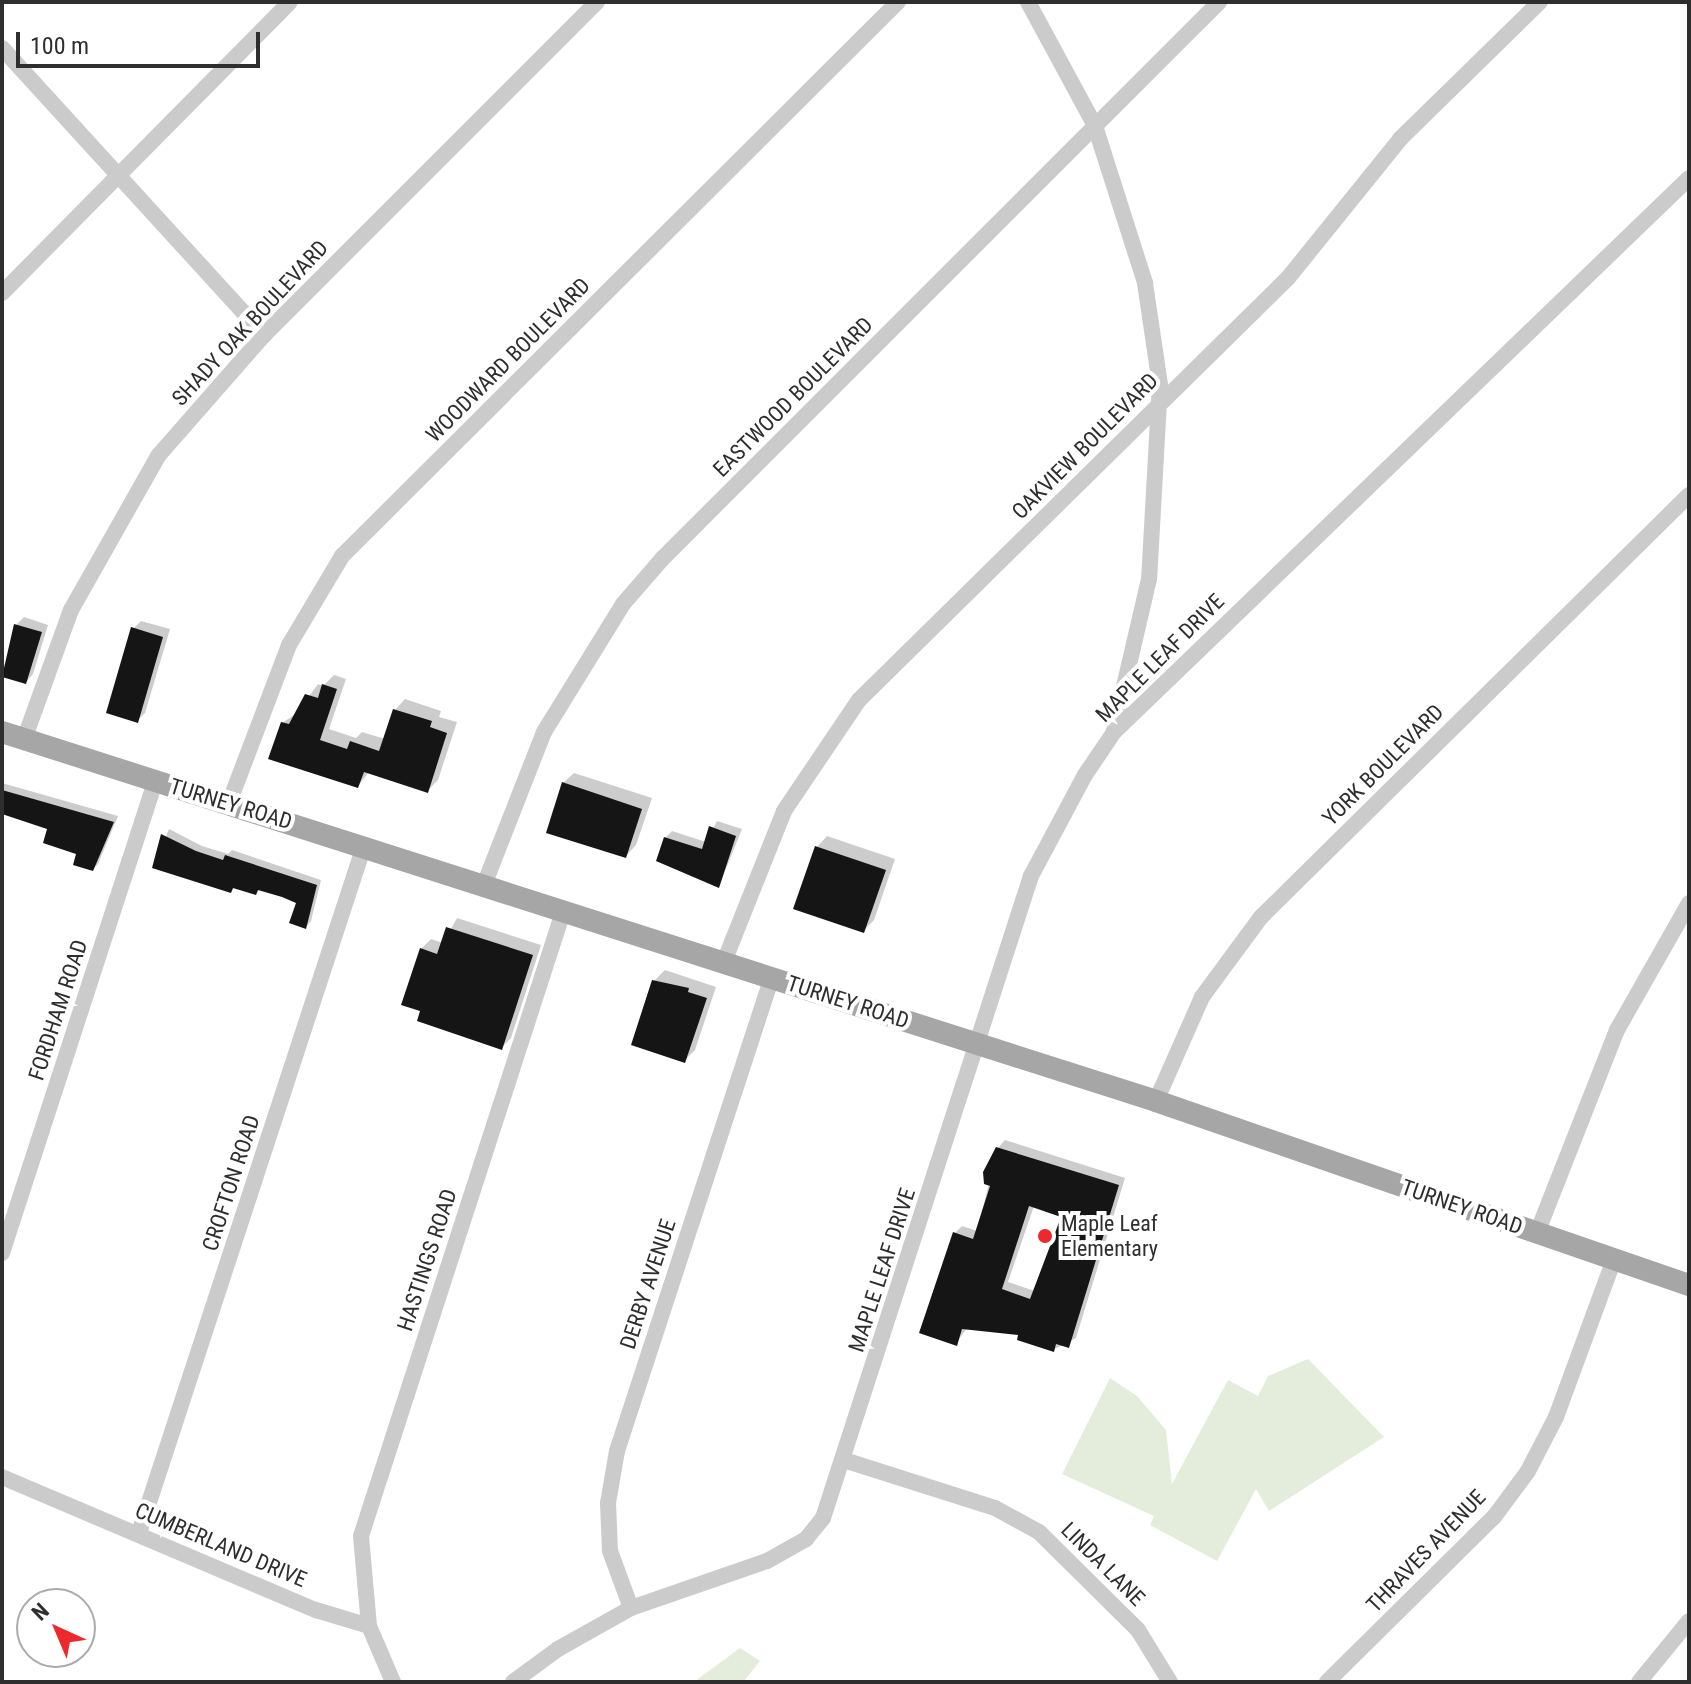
<!DOCTYPE html>
<html>
<head>
<meta charset="utf-8">
<style>
  body { margin:0 }
  #map { position:relative; width:1691px; height:1684px; overflow:hidden; background:#fff; font-family:"Roboto Condensed",sans-serif }
  div>[style] { position:absolute }
  .green>* { inset:0; background:#e4ecdb }
  .shadow>* { inset:0; background:#0003 }
  .building>* { inset:0; background:#151515 }
  .minor>* { height:16px; margin:-8px; padding:0 8px; transform-origin:8px; border-radius:8px; background:#cbcbcb }
  .major>* { height:22px; margin:-11px; padding:0 11px; transform-origin:11px; border-radius:11px; background:#a6a6a6 }
  .dots>* { width:22px; height:22px; translate:-50% -50%; box-sizing:border-box; border:4px solid #fff; border-radius:50% }
  span { translate:-50% -50%; white-space:nowrap; text-align:center; line-height:1.15; -webkit-text-stroke:8px #fff; paint-order:stroke }
  .street-label { font-size:22px; color:#2e2e2e }
  .poi-label { font-size:22px; color:#2e2e2e }
  .left { translate:0 -50%; text-align:left }
  .frame { position:absolute; inset:0; border:4px solid #2e2e2e; pointer-events:none }
  .north { position:absolute; left:16px; top:1588px; width:80px; height:80px; box-sizing:border-box; background:#fff; border:2px solid #ababab; border-radius:50%; rotate:316deg; font-size:22px; font-weight:700; line-height:32px; text-align:center; color:#2e2e2e }
  .north::after { content:''; display:block; margin:auto; width:28px; height:36px; background:#ed292e; clip-path:polygon(50% 0,100% 100%,50% 72%,0 100%) }
  .scale { position:absolute; left:16px; top:32px; width:244px; height:36px; box-sizing:border-box; border:4px solid #2e2e2e; border-top:0; padding-left:10px; font-size:24px; line-height:28px; white-space:nowrap; color:#2e2e2e; -webkit-text-stroke:6px #fff; paint-order:stroke }
</style>
</head>
<body>
<div id="map">
  <div class="green">
    <div style="clip-path:polygon(1308px 1359px,1384px 1437px,1269px 1511px,1256px 1489px,1217px 1561px,1150px 1525px,1154px 1516px,1062px 1474px,1110px 1378px,1137px 1396px,1166px 1430px,1172px 1484px,1228px 1380px,1258px 1396px,1268px 1376px)"></div>
    <div style="clip-path:polygon(740px 1648px,760px 1661px,743px 1682px,694px 1682px)"></div>
  </div>
  <div class="shadow">
    <div style="clip-path:polygon(24px 617px,48px 625px,33px 674px,26px 682px,2px 675px,16px 625px)"></div>
    <div style="clip-path:polygon(141px 621px,170px 629px,145px 713px,137px 721px,133px 629px)"></div>
    <div style="clip-path:polygon(334px 675px,346px 679px,329px 729px,356px 738px,362px 732px,385px 739px,395px 710px,405px 699px,441px 711px,439px 717px,457px 722px,438px 780px,428px 790px,369px 772px,358px 786px,282px 723px,297px 713px,318px 684px,323px 686px)"></div>
    <div style="clip-path:polygon(574px 773px,652px 798px,636px 845px,626px 856px,563px 783px)"></div>
    <div style="clip-path:polygon(2px 783px,118px 816px,98px 864px,93px 869px,50px 828px,2px 813px)"></div>
    <div style="clip-path:polygon(717px 821px,742px 829px,719px 886px,665px 838px,672px 831px,706px 842px)"></div>
    <div style="clip-path:polygon(169px 829px,202px 846px,228px 854px,232px 850px,321px 880px,311px 921px,306px 927px,299px 902px,261px 888px,256px 893px,235px 887px,231px 891px,154px 867px)"></div>
    <div style="clip-path:polygon(827px 836px,895px 859px,874px 920px,863px 931px,817px 847px)"></div>
    <div style="clip-path:polygon(457px 918px,541px 945px,511px 1038px,501px 1048px,423px 1010px,421px 949px,431px 939px,443px 943px)"></div>
    <div style="clip-path:polygon(665px 970px,716px 987px,695px 1050px,685px 1060px,654px 981px)"></div>
    <div style="clip-path:polygon(evenodd,1005px 1140px,1125px 1178px,1076px 1338px,1053px 1350px,1021px 1333px,967px 1328px,956px 1343px,954px 1234px,962px 1226px,977px 1231px,998px 1148px,1005px 1140px,1034px 1206px,1063px 1215px,1035px 1291px,1008px 1282px,1034px 1206px)"></div>
  </div>
  <div class="building">
    <div style="clip-path:polygon(14px 624px,42px 632px,26px 684px,2px 677px)"></div>
    <div style="clip-path:polygon(131px 627px,163px 637px,138px 723px,106px 713px)"></div>
    <div style="clip-path:polygon(322px 684px,337px 689px,320px 740px,347px 749px,350px 741px,379px 751px,393px 709px,432px 721px,430px 727px,447px 733px,428px 793px,364px 772px,358px 788px,268px 759px,281px 722px,289px 724px,305px 694px,318px 698px)"></div>
    <div style="clip-path:polygon(562px 782px,642px 809px,626px 858px,546px 833px)"></div>
    <div style="clip-path:polygon(2px 790px,114px 822px,93px 871px,73px 865px,76px 854px,43px 843px,47px 829px,2px 814px)"></div>
    <div style="clip-path:polygon(709px 826px,736px 836px,719px 888px,656px 861px,664px 837px,702px 849px)"></div>
    <div style="clip-path:polygon(161px 834px,196px 851px,223px 860px,225px 855px,317px 885px,306px 929px,289px 923px,296px 903px,282px 897px,258px 890px,256px 895px,233px 888px,231px 893px,152px 868px)"></div>
    <div style="clip-path:polygon(815px 846px,886px 870px,864px 933px,793px 909px)"></div>
    <div style="clip-path:polygon(446px 927px,533px 955px,502px 1050px,417px 1021px,420px 1011px,401px 1005px,420px 948px,437px 954px)"></div>
    <div style="clip-path:polygon(652px 980px,689px 988px,688px 992px,707px 998px,685px 1063px,631px 1045px)"></div>
    <div style="clip-path:polygon(evenodd,996px 1147px,1119px 1185px,1069px 1348px,1056px 1344px,1054px 1352px,1017px 1340px,1018px 1335px,962px 1329px,957px 1346px,919px 1333px,953px 1232px,973px 1239px,990px 1186px,984px 1184px,983px 1172px,996px 1147px,1029px 1206px,1061px 1217px,1030px 1299px,1002px 1289px,1029px 1206px)"></div>
  </div>
  <div class="minor">
    <div style="left:1028px;top:2px;width:141px;rotate:61.6deg"></div>
    <div style="left:1095px;top:126px;width:165px;rotate:72.3deg"></div>
    <div style="left:1145px;top:283px;width:102px;rotate:81.6deg"></div>
    <div style="left:1160px;top:384px;width:195px;rotate:93.2deg"></div>
    <div style="left:1149px;top:579px;width:155px;rotate:103.1deg"></div>
    <div style="left:2px;top:48px;width:389px;rotate:47.6deg"></div>
    <div style="left:2px;top:293px;width:409px;rotate:-45.3deg"></div>
    <div style="left:25px;top:737px;width:135px;rotate:-70.1deg"></div>
    <div style="left:71px;top:610px;width:177px;rotate:-60.5deg"></div>
    <div style="left:158px;top:456px;width:161px;rotate:-48.8deg"></div>
    <div style="left:264px;top:335px;width:471px;rotate:-45deg"></div>
    <div style="left:229px;top:803px;width:169px;rotate:-69.2deg"></div>
    <div style="left:289px;top:645px;width:104px;rotate:-59.2deg"></div>
    <div style="left:342px;top:556px;width:785px;rotate:-44.9deg"></div>
    <div style="left:484px;top:885px;width:164px;rotate:-68.6deg"></div>
    <div style="left:544px;top:732px;width:150px;rotate:-58.3deg"></div>
    <div style="left:623px;top:604px;width:60px;rotate:-49.1deg"></div>
    <div style="left:662px;top:559px;width:788px;rotate:-45deg"></div>
    <div style="left:724px;top:962px;width:162px;rotate:-68.3deg"></div>
    <div style="left:784px;top:811px;width:134px;rotate:-56deg"></div>
    <div style="left:859px;top:700px;width:602px;rotate:-44.53deg"></div>
    <div style="left:1288px;top:278px;width:179px;rotate:-51.1deg"></div>
    <div style="left:1400px;top:139px;width:196px;rotate:-44.4deg"></div>
    <div style="left:1156px;top:1101px;width:114px;rotate:-66.1deg"></div>
    <div style="left:1202px;top:997px;width:99px;rotate:-53.6deg"></div>
    <div style="left:1261px;top:917px;width:601px;rotate:-44.6deg"></div>
    <div style="left:1537px;top:1233px;width:218px;rotate:-68.5deg"></div>
    <div style="left:1617px;top:1030px;width:146px;rotate:-60.4deg"></div>
    <div style="left:2px;top:1253px;width:496px;rotate:-72deg"></div>
    <div style="left:844px;top:1460px;width:158px;rotate:17.6deg"></div>
    <div style="left:995px;top:1508px;width:50px;rotate:28.6deg"></div>
    <div style="left:1039px;top:1532px;width:139px;rotate:44.7deg"></div>
    <div style="left:1138px;top:1630px;width:61px;rotate:58.4deg"></div>
    <div style="left:2px;top:1477px;width:341px;rotate:23deg"></div>
    <div style="left:316px;top:1610px;width:55px;rotate:16.8deg"></div>
    <div style="left:139px;top:1533px;width:723px;rotate:-71.87deg"></div>
    <div style="left:631px;top:1608px;width:61px;rotate:-110.2deg"></div>
    <div style="left:610px;top:1551px;width:48px;rotate:-92.4deg"></div>
    <div style="left:608px;top:1503px;width:53px;rotate:-80.2deg"></div>
    <div style="left:617px;top:1451px;width:498px;rotate:-71.9deg"></div>
    <div style="left:393px;top:1682px;width:61px;rotate:-113.2deg"></div>
    <div style="left:369px;top:1626px;width:90px;rotate:-95.1deg"></div>
    <div style="left:361px;top:1536px;width:656px;rotate:-72.06deg"></div>
    <div style="left:513px;top:1682px;width:56px;rotate:-36.3deg"></div>
    <div style="left:558px;top:1649px;width:84px;rotate:-29.3deg"></div>
    <div style="left:631px;top:1608px;width:144px;rotate:-19.1deg"></div>
    <div style="left:767px;top:1561px;width:45px;rotate:-29.4deg"></div>
    <div style="left:806px;top:1539px;width:27px;rotate:-51deg"></div>
    <div style="left:823px;top:1518px;width:675px;rotate:-72.05deg"></div>
    <div style="left:1031px;top:876px;width:115px;rotate:-61.9deg"></div>
    <div style="left:1085px;top:775px;width:52px;rotate:-56deg"></div>
    <div style="left:1114px;top:732px;width:798px;rotate:-43.93deg"></div>
    <div style="left:1327px;top:1682px;width:235px;rotate:-44.7deg"></div>
    <div style="left:1494px;top:1517px;width:57px;rotate:-53.5deg"></div>
    <div style="left:1528px;top:1471px;width:61px;rotate:-62.6deg"></div>
    <div style="left:1556px;top:1417px;width:165px;rotate:-69.8deg"></div>
    <div style="left:1639px;top:1682px;width:79px;rotate:-50.7deg"></div>
  </div>
  <div class="major">
    <div style="left:2px;top:732px;width:1212px;rotate:17.73deg"></div>
    <div style="left:1156px;top:1101px;width:564px;rotate:19.05deg"></div>
  </div>
  <div class="dots">
    <div style="left:1045px;top:1236px;background:#ed292e"></div>
  </div>
  <div class="street-label">
    <span style="left:250px;top:323px;rotate:-47deg">SHADY OAK BOULEVARD</span>
    <span style="left:508px;top:360px;rotate:-45deg">WOODWARD BOULEVARD</span>
    <span style="left:793px;top:397px;rotate:-45deg">EASTWOOD BOULEVARD</span>
    <span style="left:1085px;top:446px;rotate:-45deg">OAKVIEW BOULEVARD</span>
    <span style="left:1160px;top:658px;rotate:-45deg">MAPLE LEAF DRIVE</span>
    <span style="left:1383px;top:765px;rotate:-45deg">YORK BOULEVARD</span>
    <span style="left:231px;top:804px;rotate:17deg">TURNEY ROAD</span>
    <span style="left:848px;top:1002px;rotate:18deg">TURNEY ROAD</span>
    <span style="left:58px;top:1010px;rotate:-72deg">FORDHAM ROAD</span>
    <span style="left:231px;top:1183px;rotate:-72deg">CROFTON ROAD</span>
    <span style="left:1462px;top:1207px;rotate:19deg">TURNEY ROAD</span>
    <span style="left:427px;top:1260px;rotate:-72deg">HASTINGS ROAD</span>
    <span style="left:882px;top:1270px;rotate:-72deg">MAPLE LEAF DRIVE</span>
    <span style="left:648px;top:1284px;rotate:-72deg">DERBY AVENUE</span>
    <span style="left:221px;top:1545px;rotate:23deg">CUMBERLAND DRIVE</span>
    <span style="left:1426px;top:1551px;rotate:-46deg">THRAVES AVENUE</span>
    <span style="left:1103px;top:1564px;rotate:45deg">LINDA LANE</span>
  </div>
  <div class="poi-label">
    <span class="left" style="left:1061px;top:1236px">Maple Leaf<br>Elementary</span>
  </div>
  <div class="frame"></div>
  <div class="north">N</div>
  <div class="scale">100 m</div>
</div>
</body>
</html>
